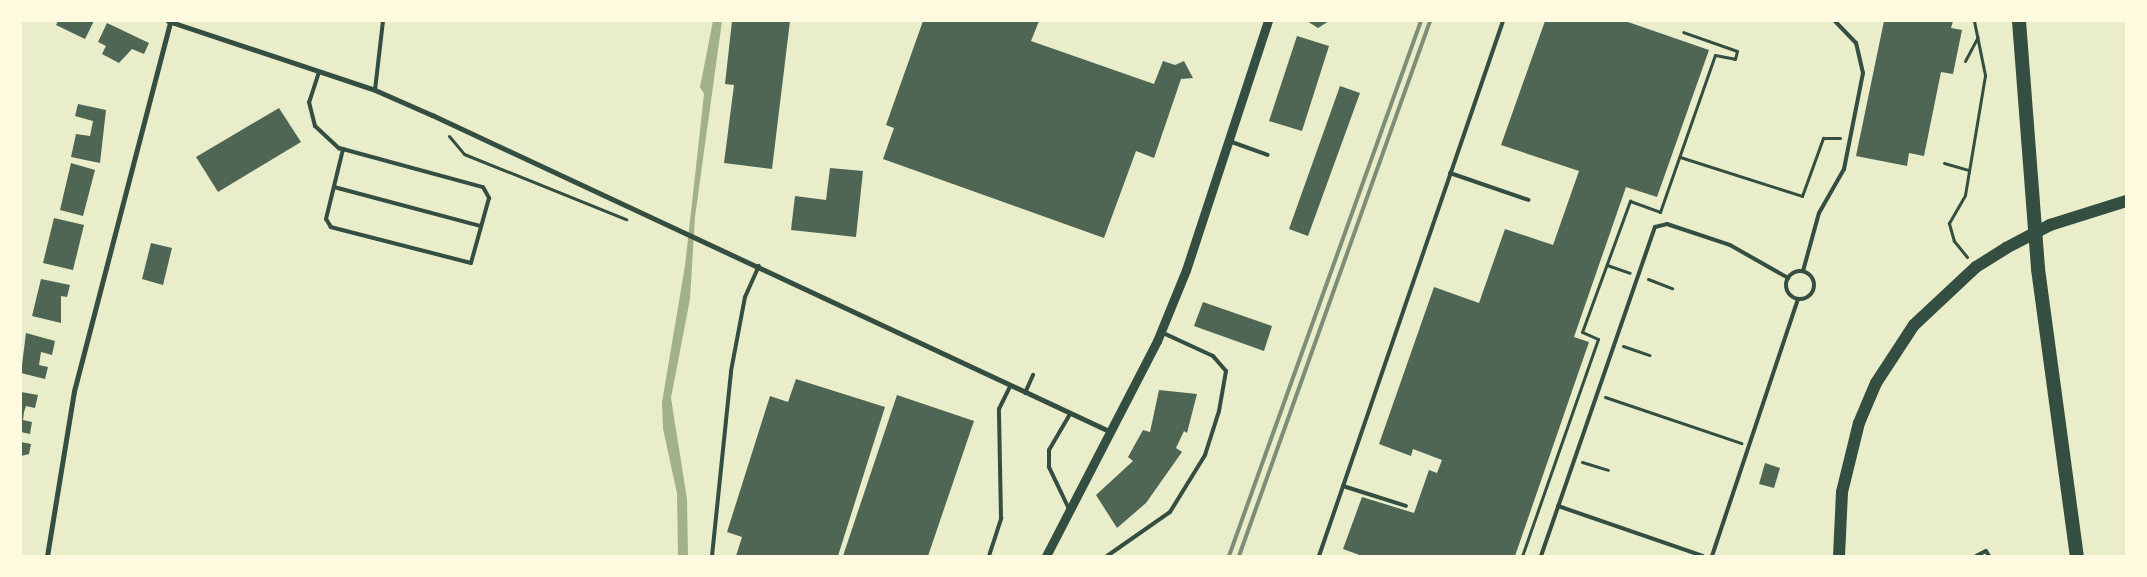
<!DOCTYPE html>
<html>
<head>
<meta charset="utf-8">
<style>
  body { margin:0 }
  #map { position:relative; width:2147px; height:577px; overflow:hidden; background:#e9edc9; font-family:"IBM Plex Sans",sans-serif }
  div>[style] { position:absolute }
  .water>* { inset:0; background:#a3b18a }
  .building>* { inset:0; background:#4f6655 }
  .path>* { height:3px; margin:-1.5px; padding:0 1.5px; transform-origin:1.5px; border-radius:1.5px; background:#344e41 }
  .service>* { height:4px; margin:-2px; padding:0 2px; transform-origin:2px; border-radius:2px; background:#344e41 }
  .service>.ring { margin:-2px; padding:0; box-sizing:content-box; background:none; border:4px solid #344e41; border-radius:50% }
  .minor>* { height:5px; margin:-2.5px; padding:0 2.5px; transform-origin:2.5px; border-radius:2.5px; background:#344e41 }
  .tertiary>* { height:9px; margin:-4.5px; padding:0 4.5px; transform-origin:4.5px; border-radius:4.5px; background:#344e41 }
  .primary>* { height:12px; margin:-6px; padding:0 6px; transform-origin:6px; border-radius:6px; background:#344e41 }
  .trunk>* { height:14px; margin:-7px; padding:0 7px; transform-origin:7px; border-radius:7px; background:#344e41 }
  .rail>* { height:4px; margin:-2px; padding:0 2px; transform-origin:2px; border-radius:2px; background:#7c8e77 }
  span { translate:-50% -50%; white-space:nowrap; text-align:center; line-height:1.15; -webkit-text-stroke:4px #fefae0; paint-order:stroke }
  .frame { position:absolute; inset:0; border:22px solid #fefae0; pointer-events:none }
</style>
</head>
<body>
<div id="map">
  <div class="water">
    <div style="clip-path:polygon(713px 21px,722px 21px,695px 217px,690px 299px,671px 398px,687px 499px,688px 556px,678px 556px,677px 493px,663px 429px,662px 402px,685px 266px,704px 94px,700px 87px)"></div>
  </div>
  <div class="building">
    <div style="clip-path:polygon(58px 21px,94px 21px,85px 39px,56px 25px)"></div>
    <div style="clip-path:polygon(732px 21px,790px 21px,772px 169px,724px 163px,734px 85px,725px 84px)"></div>
    <div style="clip-path:polygon(923px 21px,1039px 21px,1031px 41px,1154px 84px,1163px 61px,1175px 65px,1184px 61px,1193px 78px,1181px 79px,1154px 158px,1136px 151px,1104px 238px,883px 159px,894px 128px,886px 125px)"></div>
    <div style="clip-path:polygon(1307px 21px,1329px 21px,1318px 28px)"></div>
    <div style="clip-path:polygon(1545px 21px,1625px 21px,1709px 50px,1657px 197px,1626px 187px,1574px 337px,1589px 342px,1515px 556px,1362px 556px,1343px 549px,1362px 497px,1414px 513px,1429px 470px,1437px 473px,1442px 460px,1413px 449px,1411px 456px,1379px 444px,1434px 287px,1479px 303px,1505px 229px,1553px 245px,1579px 171px,1501px 145px)"></div>
    <div style="clip-path:polygon(1884px 21px,1953px 21px,1951px 28px,1962px 30px,1953px 74px,1941px 72px,1924px 156px,1909px 153px,1907px 166px,1856px 156px)"></div>
    <div style="clip-path:polygon(107px 23px,149px 43px,144px 54px,132px 49px,119px 63px,102px 54px,106px 46px,98px 42px)"></div>
    <div style="clip-path:polygon(1297px 36px,1329px 46px,1302px 131px,1269px 121px)"></div>
    <div style="clip-path:polygon(1340px 86px,1360px 93px,1308px 236px,1289px 229px)"></div>
    <div style="clip-path:polygon(78px 104px,106px 110px,100px 163px,71px 157px,76px 134px,90px 136px,93px 121px,75px 116px)"></div>
    <div style="clip-path:polygon(279px 108px,301px 142px,218px 192px,196px 157px)"></div>
    <div style="clip-path:polygon(71px 163px,95px 170px,83px 216px,60px 210px)"></div>
    <div style="clip-path:polygon(830px 168px,863px 171px,856px 237px,791px 230px,795px 196px,826px 200px)"></div>
    <div style="clip-path:polygon(54px 218px,84px 225px,73px 270px,43px 263px)"></div>
    <div style="clip-path:polygon(151px 243px,172px 248px,163px 285px,142px 279px)"></div>
    <div style="clip-path:polygon(41px 279px,70px 285px,67px 297px,61px 296px,61px 323px,32px 316px)"></div>
    <div style="clip-path:polygon(1203px 302px,1272px 326px,1264px 351px,1194px 326px)"></div>
    <div style="clip-path:polygon(26px 333px,55px 341px,52px 355px,41px 352px,39px 365px,48px 367px,45px 379px,21px 373px)"></div>
    <div style="clip-path:polygon(796px 379px,885px 407px,838px 556px,736px 556px,742px 537px,727px 532px,770px 396px,788px 402px)"></div>
    <div style="clip-path:polygon(1159px 390px,1197px 394px,1187px 433px,1184px 431px,1176px 448px,1182px 452px,1146px 503px,1117px 528px,1096px 495px,1133px 461px,1128px 457px,1143px 430px,1150px 432px)"></div>
    <div style="clip-path:polygon(21px 392px,38px 395px,35px 408px,26px 406px,24px 412px,23px 420px,32px 422px,30px 434px,21px 432px)"></div>
    <div style="clip-path:polygon(897px 395px,974px 421px,928px 556px,843px 556px)"></div>
    <div style="clip-path:polygon(21px 442px,31px 444px,29px 454px,21px 456px)"></div>
    <div style="clip-path:polygon(1765px 463px,1780px 468px,1774px 488px,1759px 484px)"></div>
  </div>
  <div class="path">
    <div style="left:1965px;top:61px;width:27px;rotate:-62deg"></div>
    <div style="left:449px;top:136px;width:23px;rotate:50deg"></div>
    <div style="left:464px;top:154px;width:175px;rotate:21.9deg"></div>
    <div style="left:1680px;top:157px;width:128px;rotate:17.7deg"></div>
    <div style="left:1802px;top:196px;width:62px;rotate:-70.1deg"></div>
    <div style="left:1823px;top:138px;width:17px"></div>
    <div style="left:1944px;top:163px;width:26px;rotate:16deg"></div>
    <div style="left:1967px;top:257px;width:21px;rotate:-129deg"></div>
    <div style="left:1954px;top:241px;width:19px;rotate:-106deg"></div>
    <div style="left:1949px;top:223px;width:32px;rotate:-60deg"></div>
    <div style="left:1965px;top:195px;width:122px;rotate:-80.5deg"></div>
    <div style="left:1985px;top:75px;width:55px;rotate:-101.5deg"></div>
    <div style="left:1607px;top:265px;width:24px;rotate:19deg"></div>
    <div style="left:1648px;top:279px;width:26px;rotate:21deg"></div>
    <div style="left:1623px;top:346px;width:28px;rotate:19deg"></div>
    <div style="left:1605px;top:397px;width:144px;rotate:18.7deg"></div>
    <div style="left:1582px;top:462px;width:27px;rotate:17deg"></div>
    <div style="left:1522px;top:556px;width:230px;rotate:-70.7deg"></div>
    <div style="left:1598px;top:339px;width:17px;rotate:-156deg"></div>
    <div style="left:1582px;top:332px;width:140px;rotate:-69.9deg"></div>
    <div style="left:1630px;top:201px;width:32px;rotate:20deg"></div>
    <div style="left:1660px;top:212px;width:166px;rotate:-70.7deg"></div>
    <div style="left:1715px;top:55px;width:20px;rotate:11deg"></div>
    <div style="left:1735px;top:59px;width:8px;rotate:-76deg"></div>
    <div style="left:1737px;top:51px;width:57px;rotate:-160.6deg"></div>
  </div>
  <div class="service">
    <div style="left:319px;top:72px;width:32px;rotate:108deg"></div>
    <div style="left:309px;top:102px;width:25px;rotate:76deg"></div>
    <div style="left:315px;top:126px;width:33px;rotate:43deg"></div>
    <div style="left:339px;top:148px;width:149px;rotate:15.2deg"></div>
    <div style="left:483px;top:187px;width:13px;rotate:61deg"></div>
    <div style="left:489px;top:198px;width:67px;rotate:105.5deg"></div>
    <div style="left:471px;top:263px;width:145px;rotate:-165.6deg"></div>
    <div style="left:331px;top:227px;width:9px;rotate:-122deg"></div>
    <div style="left:326px;top:219px;width:72px;rotate:-76.3deg"></div>
    <div style="left:375px;top:90px;width:69px;rotate:-83.4deg"></div>
    <div style="left:1229px;top:141px;width:41px;rotate:19.7deg"></div>
    <div style="left:1450px;top:173px;width:83px;rotate:18.9deg"></div>
    <div style="left:334px;top:187px;width:152px;rotate:14.9deg"></div>
    <div style="left:1803px;top:271px;width:60px;rotate:-74.6deg"></div>
    <div style="left:1819px;top:213px;width:51px;rotate:-60.4deg"></div>
    <div style="left:1844px;top:169px;width:98px;rotate:-78.8deg"></div>
    <div style="left:1863px;top:73px;width:31px;rotate:-103deg"></div>
    <div style="left:1856px;top:43px;width:30px;rotate:-134deg"></div>
    <div class="ring" style="left:1786px;top:271px;width:24px;height:24px"></div>
    <div style="left:1025px;top:393px;width:20px;rotate:-66deg"></div>
    <div style="left:1343px;top:486px;width:66px;rotate:17.6deg"></div>
    <div style="left:1558px;top:506px;width:153px;rotate:19deg"></div>
    <div style="left:1069px;top:509px;width:47px;rotate:-115.5deg"></div>
    <div style="left:1049px;top:467px;width:17px;rotate:-90deg"></div>
    <div style="left:1049px;top:450px;width:42px;rotate:-59.7deg"></div>
    <div style="left:712px;top:556px;width:186px;rotate:-84.1deg"></div>
    <div style="left:731px;top:371px;width:75px;rotate:-79.3deg"></div>
    <div style="left:745px;top:297px;width:34px;rotate:-66deg"></div>
    <div style="left:989px;top:556px;width:40px;rotate:-72deg"></div>
    <div style="left:1001px;top:518px;width:109px;rotate:-91.1deg"></div>
    <div style="left:999px;top:409px;width:25px;rotate:-64deg"></div>
    <div style="left:1107px;top:556px;width:77px;rotate:-34.9deg"></div>
    <div style="left:1170px;top:512px;width:67px;rotate:-58.4deg"></div>
    <div style="left:1205px;top:455px;width:46px;rotate:-72.3deg"></div>
    <div style="left:1219px;top:411px;width:41px;rotate:-80.1deg"></div>
    <div style="left:1226px;top:371px;width:20px;rotate:-131deg"></div>
    <div style="left:1213px;top:356px;width:57px;rotate:-155.2deg"></div>
    <div style="left:1319px;top:556px;width:566px;rotate:-71.02deg"></div>
    <div style="left:1541px;top:556px;width:348px;rotate:-70.9deg"></div>
    <div style="left:1655px;top:227px;width:12px;rotate:-14deg"></div>
    <div style="left:1667px;top:224px;width:66px;rotate:18.4deg"></div>
    <div style="left:1730px;top:245px;width:67px;rotate:29.6deg"></div>
    <div style="left:1712px;top:556px;width:271px;rotate:-71.5deg"></div>
    <div style="left:1976px;top:556px;width:11px;rotate:-27deg"></div>
    <div style="left:1986px;top:551px;width:6px;rotate:59deg"></div>
  </div>
  <div class="minor">
    <div style="left:168px;top:21px;width:218px;rotate:18.4deg"></div>
    <div style="left:375px;top:90px;width:62px;rotate:23.7deg"></div>
    <div style="left:432px;top:115px;width:747px;rotate:25.02deg"></div>
    <div style="left:47px;top:556px;width:167px;rotate:-80.7deg"></div>
    <div style="left:74px;top:391px;width:381px;rotate:-75.4deg"></div>
  </div>
  <div class="tertiary">
    <div style="left:1046px;top:556px;width:242px;rotate:-62.7deg"></div>
    <div style="left:1157px;top:341px;width:77px;rotate:-67.8deg"></div>
    <div style="left:1186px;top:270px;width:262px;rotate:-71.8deg"></div>
  </div>
  <div class="primary">
    <div style="left:1839px;top:556px;width:64px;rotate:-87.3deg"></div>
    <div style="left:1842px;top:492px;width:71px;rotate:-76.2deg"></div>
    <div style="left:1859px;top:423px;width:43px;rotate:-67deg"></div>
    <div style="left:1876px;top:383px;width:69px;rotate:-56.8deg"></div>
    <div style="left:1914px;top:325px;width:85px;rotate:-43.1deg"></div>
    <div style="left:1976px;top:267px;width:36px;rotate:-32deg"></div>
    <div style="left:2006px;top:248px;width:50px;rotate:-27.6deg"></div>
    <div style="left:2050px;top:225px;width:80px;rotate:-17.5deg"></div>
  </div>
  <div class="trunk">
    <div style="left:2019px;top:21px;width:249px;rotate:85.6deg"></div>
    <div style="left:2038px;top:269px;width:290px;rotate:82.3deg"></div>
  </div>
  <div class="rail">
    <div style="left:1229px;top:556px;width:568px;rotate:-70.26deg"></div>
    <div style="left:1239px;top:556px;width:568px;rotate:-70.35deg"></div>
  </div>
  <div class="frame"></div>
</div>
</body>
</html>
